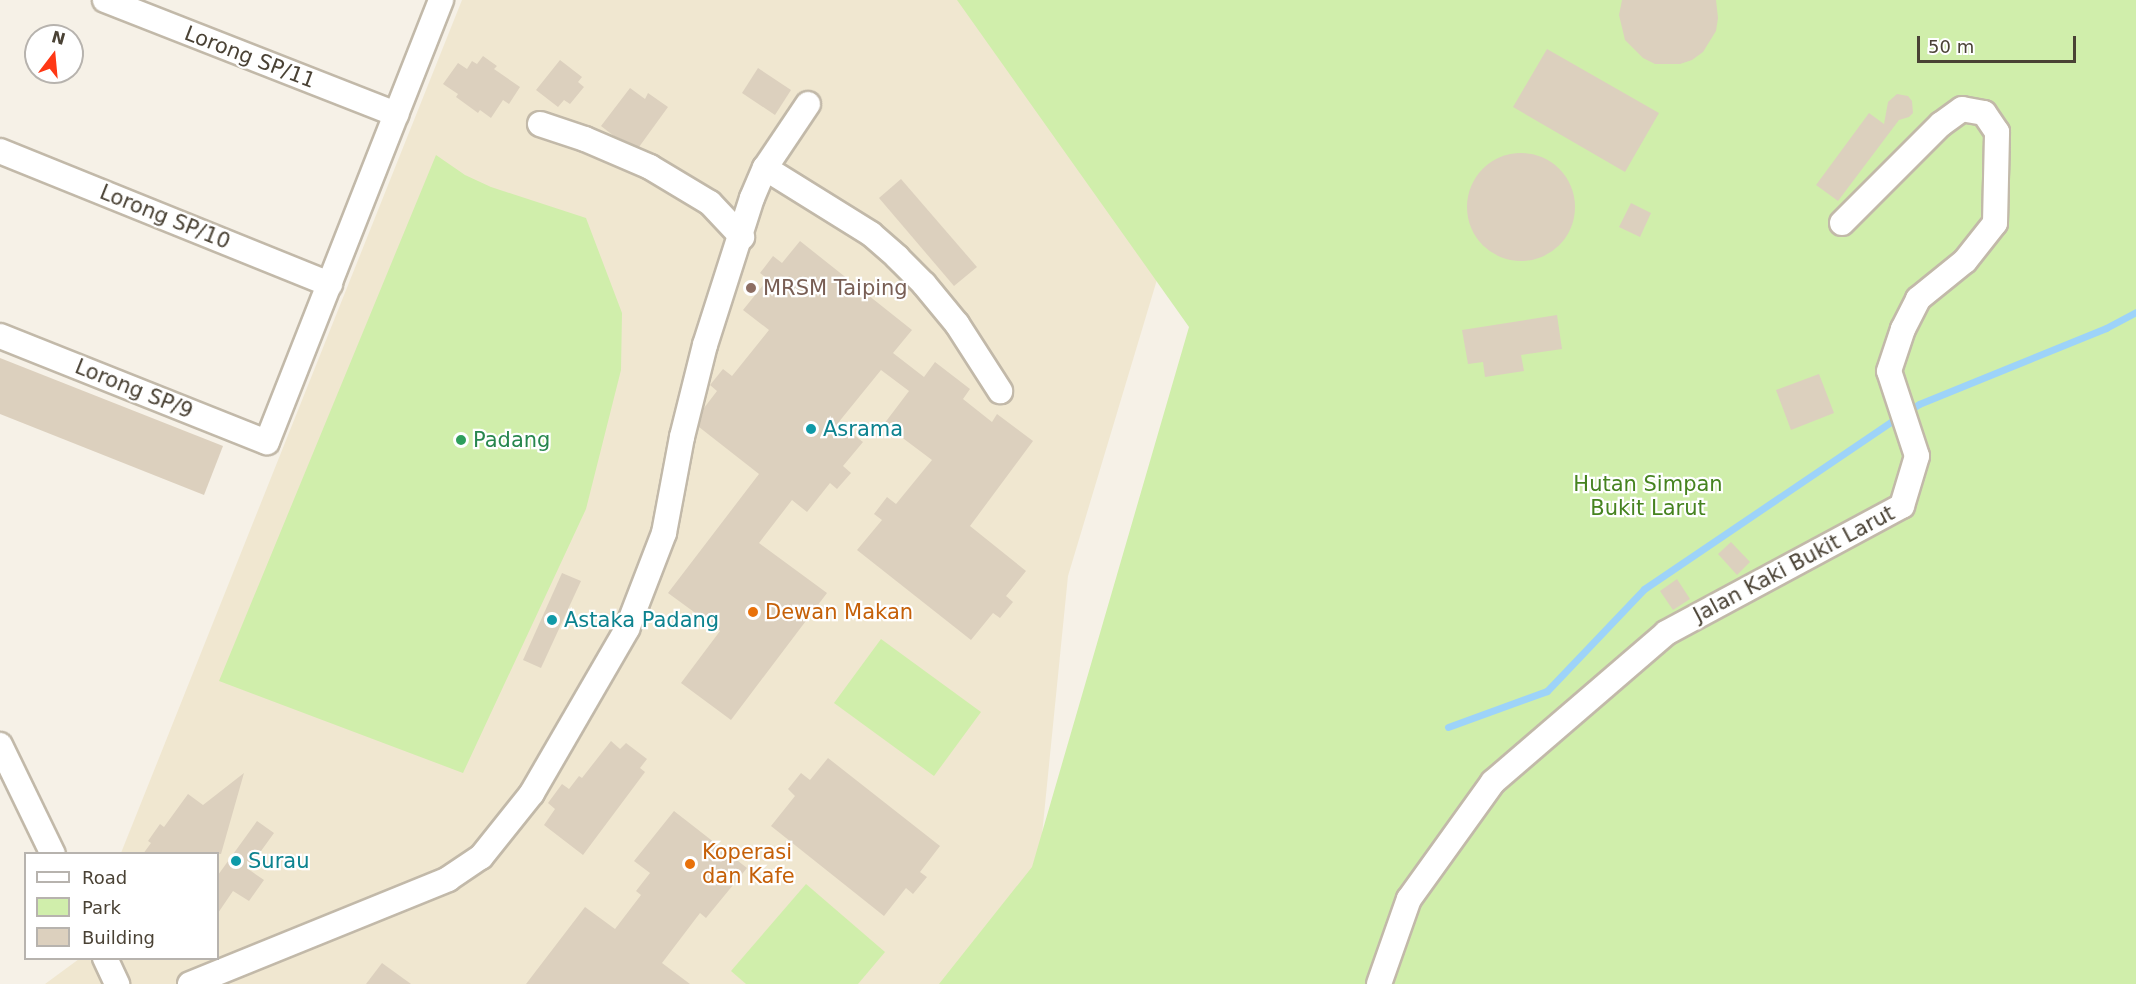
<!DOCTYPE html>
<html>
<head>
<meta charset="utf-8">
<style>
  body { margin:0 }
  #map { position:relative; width:2136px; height:984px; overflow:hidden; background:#f6f1e7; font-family:"DejaVu Sans",sans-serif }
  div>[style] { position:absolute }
  .education>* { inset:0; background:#f0e7d0 }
  .green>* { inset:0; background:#d0eeab }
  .stream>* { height:7px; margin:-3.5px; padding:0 3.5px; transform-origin:3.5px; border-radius:3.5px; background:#9dd3f9 }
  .building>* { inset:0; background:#dcd0be }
  .round { border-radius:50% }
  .roads { filter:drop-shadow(2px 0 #c2b9a9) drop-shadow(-2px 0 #c2b9a9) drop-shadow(0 2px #c2b9a9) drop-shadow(0 -2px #c2b9a9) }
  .minor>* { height:24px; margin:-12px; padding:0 12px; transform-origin:12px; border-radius:12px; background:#fff }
  .dots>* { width:16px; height:16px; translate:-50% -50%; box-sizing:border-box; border:3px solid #fff; border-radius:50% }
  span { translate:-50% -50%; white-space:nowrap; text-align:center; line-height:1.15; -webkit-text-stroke:4.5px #fff; paint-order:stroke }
  .street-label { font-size:21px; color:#4a4235 }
  .education-label { font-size:21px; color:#785e54 }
  .left { translate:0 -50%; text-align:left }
  .culture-label { font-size:21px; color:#0d838f }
  .leisure-label { font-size:21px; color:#27864d }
  .park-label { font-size:21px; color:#468320 }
  .food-label { font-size:21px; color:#c56008 }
  .legend { position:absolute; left:24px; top:852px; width:195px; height:108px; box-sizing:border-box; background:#fff; border:2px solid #b7b3ae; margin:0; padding:8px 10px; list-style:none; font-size:18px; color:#4a4235 }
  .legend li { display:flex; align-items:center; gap:12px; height:30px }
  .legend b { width:30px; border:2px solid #b7b3ae }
  .north { position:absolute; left:24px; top:24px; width:60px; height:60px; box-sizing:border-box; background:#fff; border:2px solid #b7b3ae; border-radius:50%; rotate:16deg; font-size:16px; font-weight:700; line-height:24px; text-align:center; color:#4a4235 }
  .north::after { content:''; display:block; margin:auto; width:21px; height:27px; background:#ff3815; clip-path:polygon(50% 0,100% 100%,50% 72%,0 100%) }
  .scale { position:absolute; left:1917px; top:36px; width:159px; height:27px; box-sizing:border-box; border:3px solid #4a4235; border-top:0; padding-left:8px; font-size:18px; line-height:21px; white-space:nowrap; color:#4a4235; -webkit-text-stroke:4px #fff; paint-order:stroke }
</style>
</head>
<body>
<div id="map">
  <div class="education">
    <div style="clip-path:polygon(462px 0,1241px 0,1068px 576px,1027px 984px,45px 984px,79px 959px,218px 958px,218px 854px,121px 853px)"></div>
  </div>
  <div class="green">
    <div style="clip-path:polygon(957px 0,2136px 0,2136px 984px,939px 984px,1032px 867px,1189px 327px)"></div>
    <div style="clip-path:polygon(436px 155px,465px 175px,491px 187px,586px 218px,622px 313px,621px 370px,586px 509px,463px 773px,219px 681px)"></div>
    <div style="clip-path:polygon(881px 639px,981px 712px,934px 776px,834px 703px)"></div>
    <div style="clip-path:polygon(806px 884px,885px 952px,858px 984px,746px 984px,731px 971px)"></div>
  </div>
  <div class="stream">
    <div style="left:1908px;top:411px;width:13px;rotate:-32deg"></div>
    <div style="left:1919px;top:404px;width:202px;rotate:-22.1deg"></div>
    <div style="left:2106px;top:328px;width:34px;rotate:-28deg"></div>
    <div style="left:1448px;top:727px;width:105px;rotate:-20deg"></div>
    <div style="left:1547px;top:691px;width:141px;rotate:-46.4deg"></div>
    <div style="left:1644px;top:589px;width:307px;rotate:-34.1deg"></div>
  </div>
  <div class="building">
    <div style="clip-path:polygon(1622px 0,1716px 0,1718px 18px,1716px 31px,1703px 52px,1692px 60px,1680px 64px,1655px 64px,1643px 58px,1625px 40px,1619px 15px)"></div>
    <div style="clip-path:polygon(1547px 49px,1659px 113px,1625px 172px,1513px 107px)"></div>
    <div style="clip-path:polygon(483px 56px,497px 66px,494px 69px,520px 87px,509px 104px,503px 100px,491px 118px,480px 110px,478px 113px,456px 97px,458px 94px,443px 84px,458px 63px,467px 69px,472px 61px,477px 64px)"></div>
    <div style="clip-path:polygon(560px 60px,582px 77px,578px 82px,584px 87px,570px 104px,564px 100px,558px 107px,536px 90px)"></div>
    <div style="clip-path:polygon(758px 68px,791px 90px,775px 115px,742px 93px)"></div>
    <div style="clip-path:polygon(630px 88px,645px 99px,648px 93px,668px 107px,639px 147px,614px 136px,601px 126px)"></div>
    <div style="clip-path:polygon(1897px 94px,1908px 96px,1912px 101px,1913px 113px,1909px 117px,1899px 120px,1838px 201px,1816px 185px,1869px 113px,1884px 124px,1888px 102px)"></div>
    <div class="round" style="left:1467px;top:153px;width:108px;height:108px"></div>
    <div style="clip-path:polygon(901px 179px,977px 267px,954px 286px,879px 198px)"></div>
    <div style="clip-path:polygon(1631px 203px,1651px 213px,1640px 237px,1619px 227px)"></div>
    <div style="clip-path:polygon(800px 241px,912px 330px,893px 353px,924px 377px,935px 362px,970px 389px,963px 399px,992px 422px,997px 414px,1033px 441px,970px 526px,1026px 571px,1006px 596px,1013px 602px,1000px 618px,993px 613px,971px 640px,857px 550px,882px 520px,874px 514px,887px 497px,896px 504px,932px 460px,884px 424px,909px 391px,881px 370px,838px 423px,863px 442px,843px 466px,851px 473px,837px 489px,830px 483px,807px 512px,792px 500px,759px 543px,827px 593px,731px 720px,681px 683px,720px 631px,668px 593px,759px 474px,699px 427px,704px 408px,717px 391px,710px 385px,723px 369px,732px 376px,769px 330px,743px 310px,768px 279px,760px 273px,773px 256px,782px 263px)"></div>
    <div style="clip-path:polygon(1557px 315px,1562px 349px,1521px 355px,1524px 371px,1485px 377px,1483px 362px,1468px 364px,1462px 330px)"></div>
    <div style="clip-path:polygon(0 358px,223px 446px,204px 495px,0 414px)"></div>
    <div style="clip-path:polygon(1819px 374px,1834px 413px,1791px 430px,1776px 390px)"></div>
    <div style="clip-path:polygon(1731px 542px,1750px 562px,1737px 575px,1718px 554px)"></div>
    <div style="clip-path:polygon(562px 573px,581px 581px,541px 668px,523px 660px)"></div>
    <div style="clip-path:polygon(1677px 579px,1690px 599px,1673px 610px,1660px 591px)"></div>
    <div style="clip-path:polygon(611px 741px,620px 749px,626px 743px,647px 759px,640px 768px,645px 772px,583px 855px,544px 825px,555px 809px,548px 803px,562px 784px,569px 789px,579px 776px,582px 778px)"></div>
    <div style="clip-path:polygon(828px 758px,940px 846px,920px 872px,927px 877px,913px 894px,906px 888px,884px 916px,771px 826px,795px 796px,788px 789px,801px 773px,810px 780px)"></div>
    <div style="clip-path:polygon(244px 773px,221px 854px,143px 854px,151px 843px,148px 841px,160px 824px,164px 827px,188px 794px,203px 805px)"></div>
    <div style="clip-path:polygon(674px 811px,747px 868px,706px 918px,700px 913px,662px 963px,690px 984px,526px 984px,585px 907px,615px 929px,641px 895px,636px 891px,650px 873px,634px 861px)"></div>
    <div style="clip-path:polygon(257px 821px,274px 833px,248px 869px,264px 880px,249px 901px,233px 891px,218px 913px,218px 875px)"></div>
    <div style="clip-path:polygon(382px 963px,411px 984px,366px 984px)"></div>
  </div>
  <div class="roads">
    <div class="minor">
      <div style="left:105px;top:0;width:313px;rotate:21.4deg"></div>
      <div style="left:540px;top:124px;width:47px;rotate:18.4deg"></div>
      <div style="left:585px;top:139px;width:71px;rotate:23.3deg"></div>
      <div style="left:650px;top:167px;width:70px;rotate:31deg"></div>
      <div style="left:710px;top:203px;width:47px;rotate:46.7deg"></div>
      <div style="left:0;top:151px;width:356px;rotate:22deg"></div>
      <div style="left:765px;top:168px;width:125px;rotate:31.9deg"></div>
      <div style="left:871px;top:234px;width:35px;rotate:41deg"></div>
      <div style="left:897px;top:257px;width:38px;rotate:45deg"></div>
      <div style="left:924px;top:284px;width:52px;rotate:50.5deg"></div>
      <div style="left:957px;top:324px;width:80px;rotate:57.3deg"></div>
      <div style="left:0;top:336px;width:287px;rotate:21.7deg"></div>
      <div style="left:267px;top:442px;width:475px;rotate:-68.5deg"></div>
      <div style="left:0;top:745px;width:121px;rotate:64.1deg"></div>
      <div style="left:105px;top:958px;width:29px;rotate:65deg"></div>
      <div style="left:190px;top:984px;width:279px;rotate:-22.1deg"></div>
      <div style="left:448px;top:879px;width:40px;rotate:-34deg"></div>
      <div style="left:481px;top:857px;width:82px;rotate:-51.4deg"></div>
      <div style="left:532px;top:793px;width:190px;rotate:-59.9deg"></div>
      <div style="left:627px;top:629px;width:103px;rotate:-68.9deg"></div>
      <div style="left:664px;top:533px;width:98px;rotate:-79.4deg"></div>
      <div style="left:682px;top:437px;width:95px;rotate:-76deg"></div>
      <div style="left:705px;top:345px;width:154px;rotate:-72.3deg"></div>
      <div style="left:752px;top:198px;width:33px;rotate:-67deg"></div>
      <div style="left:765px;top:168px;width:77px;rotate:-56.1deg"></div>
      <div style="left:1379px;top:984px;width:90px;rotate:-70.6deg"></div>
      <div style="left:1409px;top:899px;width:144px;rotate:-54.3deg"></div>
      <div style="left:1493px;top:782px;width:228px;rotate:-40.7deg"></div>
      <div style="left:1666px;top:633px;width:268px;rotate:-28.3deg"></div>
      <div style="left:1902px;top:506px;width:52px;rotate:-73.3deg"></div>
      <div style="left:1917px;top:456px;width:89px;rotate:-108.2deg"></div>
      <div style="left:1889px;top:371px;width:44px;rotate:-71.6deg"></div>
      <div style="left:1903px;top:329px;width:34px;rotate:-63deg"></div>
      <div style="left:1918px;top:299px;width:60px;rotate:-39deg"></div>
      <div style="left:1965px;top:261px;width:48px;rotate:-51.7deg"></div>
      <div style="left:1995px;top:223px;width:91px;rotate:-88.7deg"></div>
      <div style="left:1997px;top:132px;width:23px;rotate:-124deg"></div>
      <div style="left:1984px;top:113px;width:22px;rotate:-170deg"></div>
      <div style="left:1962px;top:109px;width:26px;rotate:144deg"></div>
      <div style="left:1941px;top:124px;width:140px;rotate:135deg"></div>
    </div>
  </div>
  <div class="dots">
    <div style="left:751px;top:288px;background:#8d6e63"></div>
    <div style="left:811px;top:429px;background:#0f9aa8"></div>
    <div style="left:461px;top:440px;background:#2e9e5b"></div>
    <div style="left:753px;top:612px;background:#e8710a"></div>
    <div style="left:552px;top:620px;background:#0f9aa8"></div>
    <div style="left:236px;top:861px;background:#0f9aa8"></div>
    <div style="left:690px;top:864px;background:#e8710a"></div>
  </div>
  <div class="street-label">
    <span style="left:250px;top:57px;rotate:21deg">Lorong SP/11</span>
    <span style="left:165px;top:217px;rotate:22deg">Lorong SP/10</span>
    <span style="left:134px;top:389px;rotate:22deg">Lorong SP/9</span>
    <span style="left:1794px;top:564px;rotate:-28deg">Jalan Kaki Bukit Larut</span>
  </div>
  <div class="education-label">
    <span class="left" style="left:763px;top:288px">MRSM Taiping</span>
  </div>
  <div class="culture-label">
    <span class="left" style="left:823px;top:429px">Asrama</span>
    <span class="left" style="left:564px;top:620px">Astaka Padang</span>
    <span class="left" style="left:248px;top:861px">Surau</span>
  </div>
  <div class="leisure-label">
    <span class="left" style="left:473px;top:440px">Padang</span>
  </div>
  <div class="park-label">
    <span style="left:1648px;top:496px">Hutan Simpan<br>Bukit Larut</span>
  </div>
  <div class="food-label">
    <span class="left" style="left:765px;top:612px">Dewan Makan</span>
    <span class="left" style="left:702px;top:864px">Koperasi<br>dan Kafe</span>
  </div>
  <ul class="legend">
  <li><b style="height:8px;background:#fff"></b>Road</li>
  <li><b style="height:16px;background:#d0eeab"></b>Park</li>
  <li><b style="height:16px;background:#dcd0be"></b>Building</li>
  </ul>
  <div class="north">N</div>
  <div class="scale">50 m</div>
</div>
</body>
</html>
